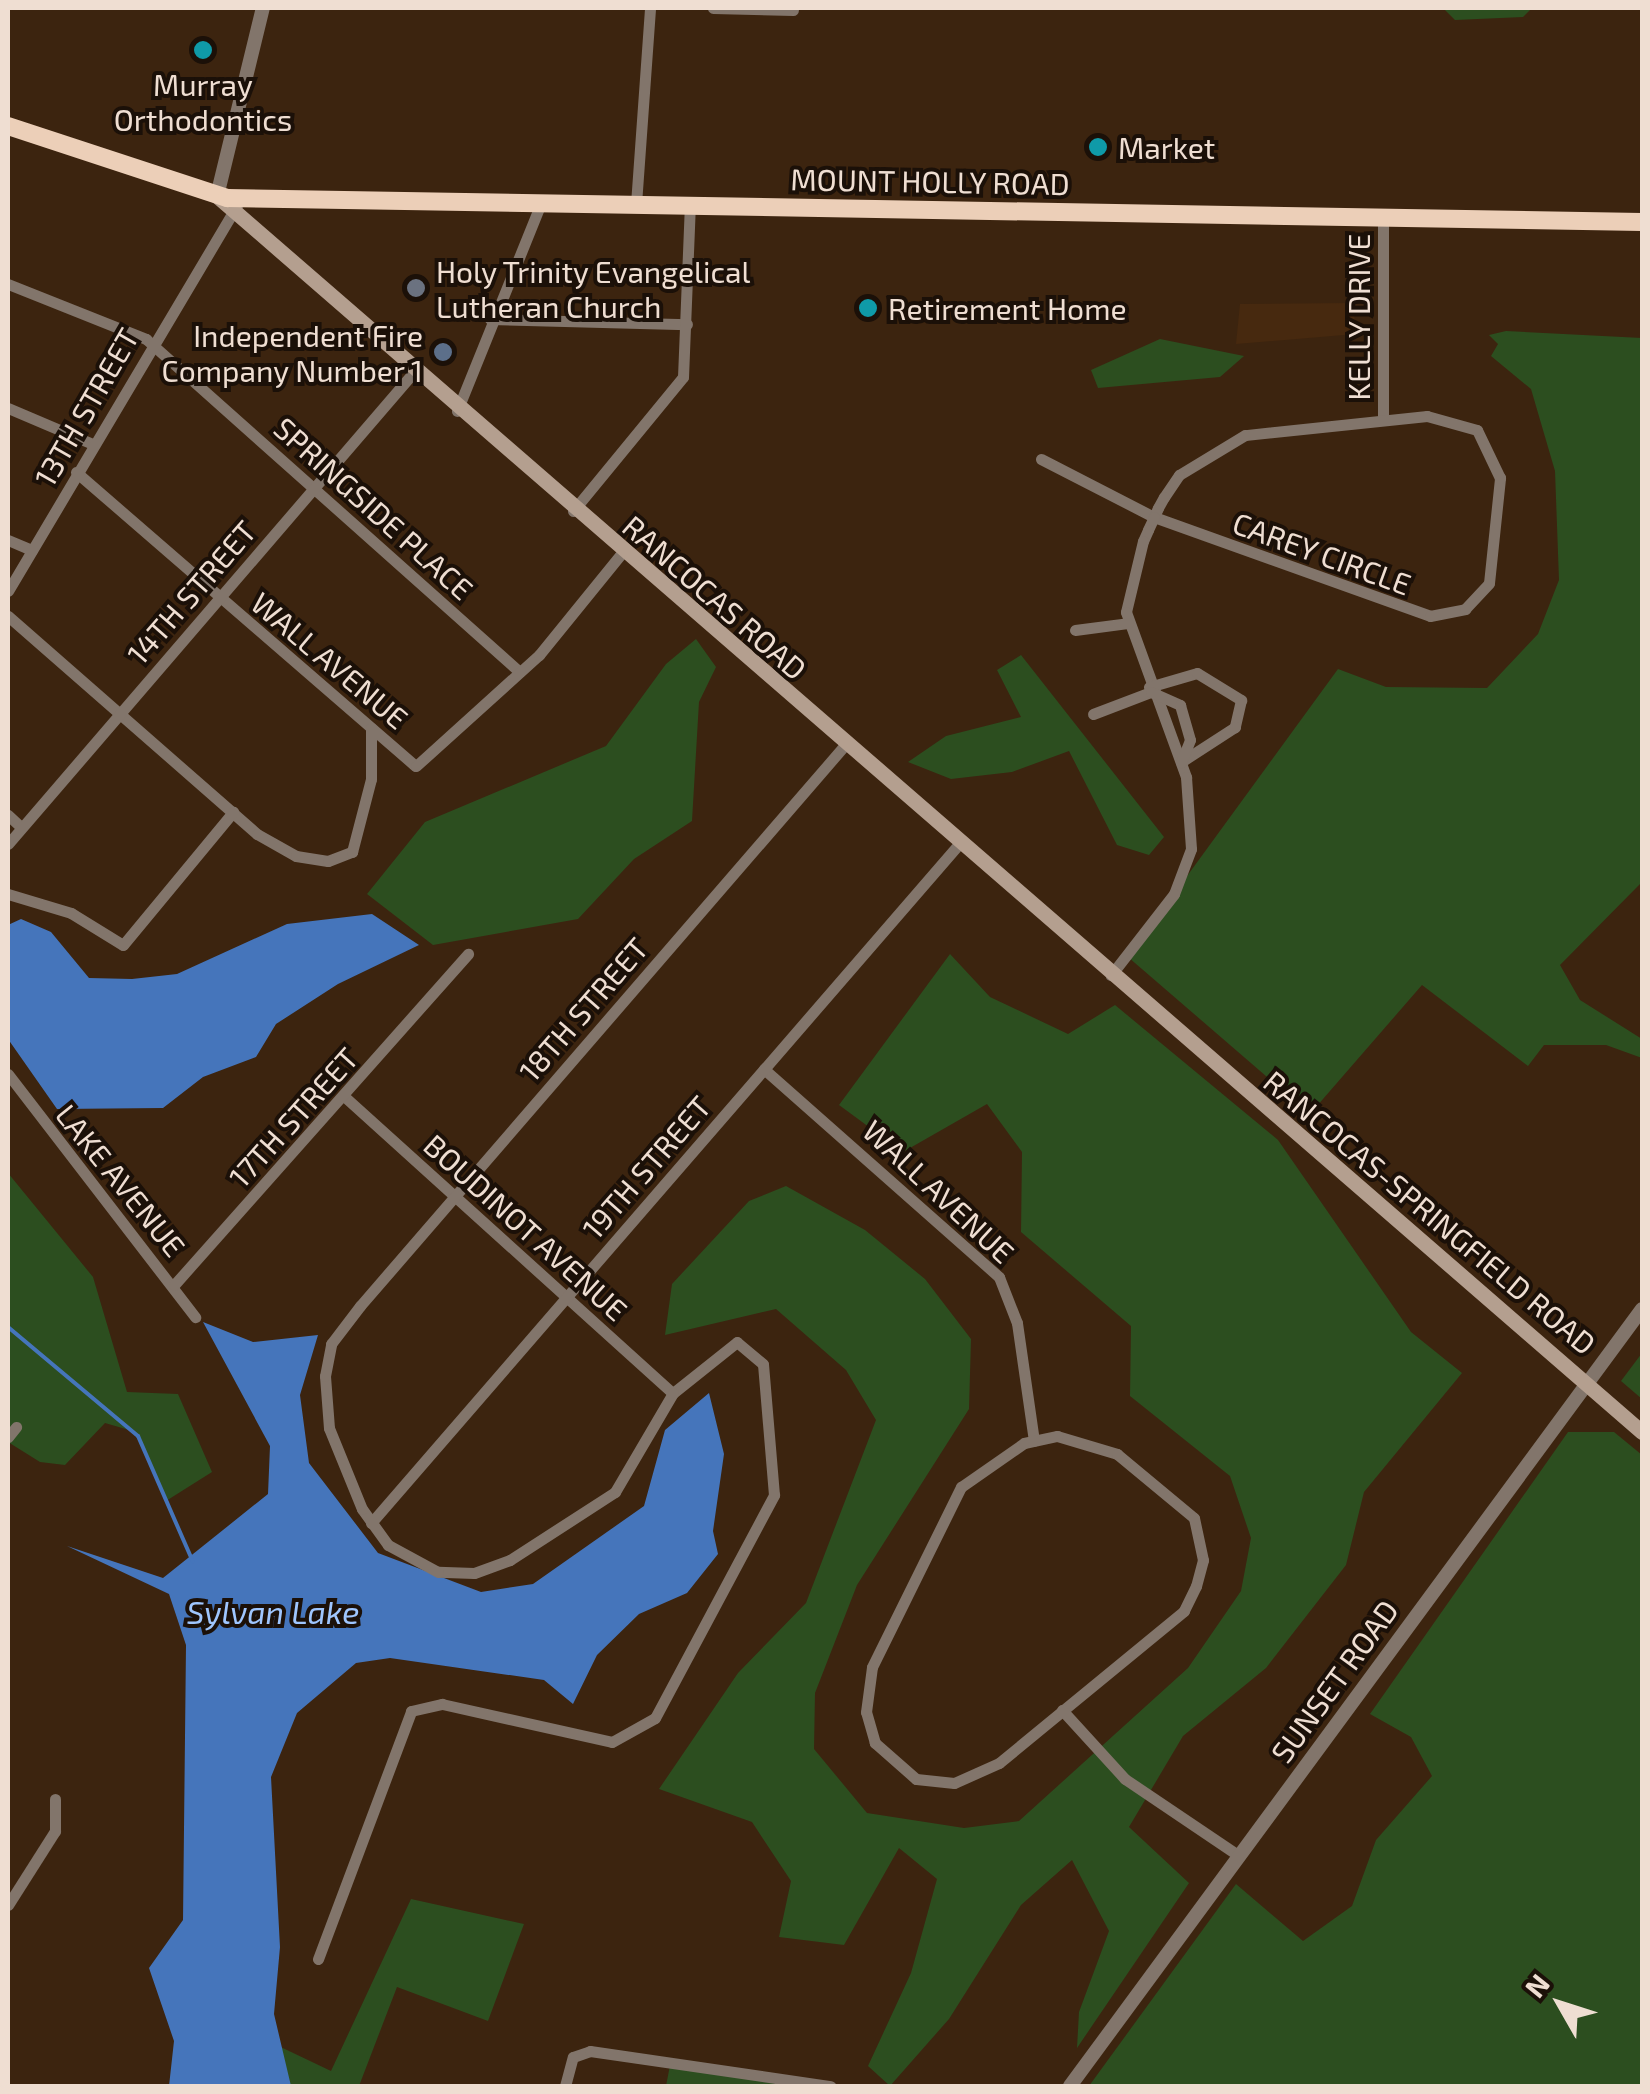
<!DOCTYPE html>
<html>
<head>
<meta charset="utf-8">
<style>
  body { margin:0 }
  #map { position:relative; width:1650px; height:2094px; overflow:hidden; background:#3c240f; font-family:"Exo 2",sans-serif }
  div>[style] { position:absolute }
  .built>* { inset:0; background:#47290f }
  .green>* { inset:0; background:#2c4e1f }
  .water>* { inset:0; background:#4575bb }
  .stream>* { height:4px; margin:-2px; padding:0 2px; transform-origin:2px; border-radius:2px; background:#4575bb }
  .minor>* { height:11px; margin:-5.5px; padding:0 5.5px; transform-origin:5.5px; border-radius:5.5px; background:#82756b }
  .tertiary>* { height:14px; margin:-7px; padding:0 7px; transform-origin:7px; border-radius:7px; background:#82756b }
  .secondary>* { height:15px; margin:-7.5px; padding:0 7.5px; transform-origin:7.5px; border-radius:7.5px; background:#b49f8f }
  .trunk>* { height:18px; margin:-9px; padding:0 9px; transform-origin:9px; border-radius:9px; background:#eccfb8 }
  .dots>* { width:28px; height:28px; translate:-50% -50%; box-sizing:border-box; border:5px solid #1b1008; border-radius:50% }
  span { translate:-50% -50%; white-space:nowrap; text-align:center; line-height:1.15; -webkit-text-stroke:8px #1b1008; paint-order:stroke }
  .poi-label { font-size:30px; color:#efded2 }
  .left { translate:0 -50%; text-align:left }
  .right { translate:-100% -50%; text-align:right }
  .street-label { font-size:30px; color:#efded2 }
  .water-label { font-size:32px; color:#9fc6fe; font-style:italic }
  .frame { position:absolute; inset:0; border:10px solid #efded2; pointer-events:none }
  .north { position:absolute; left:1510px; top:1954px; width:100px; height:100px; -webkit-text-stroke:8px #1b1008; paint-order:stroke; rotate:309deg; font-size:28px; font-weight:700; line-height:40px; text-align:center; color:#efded2 }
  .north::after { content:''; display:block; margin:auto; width:35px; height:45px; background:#efded2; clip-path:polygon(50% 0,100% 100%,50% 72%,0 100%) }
</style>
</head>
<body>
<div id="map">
  <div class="built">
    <div style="clip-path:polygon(1353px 303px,1356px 334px,1236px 344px,1240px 304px)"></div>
  </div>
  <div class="green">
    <div style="clip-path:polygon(1532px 8px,1523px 17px,1455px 20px,1444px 9px)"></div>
    <div style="clip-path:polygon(1506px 331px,1642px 338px,1642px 882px,1560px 965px,1580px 1000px,1642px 1039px,1642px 1058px,1606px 1045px,1544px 1045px,1528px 1066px,1422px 985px,1310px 1114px,1128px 957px,1338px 669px,1386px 687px,1487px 688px,1538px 634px,1559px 580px,1555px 471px,1531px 389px,1491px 356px,1498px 344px,1489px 335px)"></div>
    <div style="clip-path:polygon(1160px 339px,1244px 356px,1220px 377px,1098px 388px,1091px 370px)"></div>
    <div style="clip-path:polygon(696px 639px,716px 667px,699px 702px,692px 821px,634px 859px,578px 919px,433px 945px,367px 894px,425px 822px,606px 746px,666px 664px)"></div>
    <div style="clip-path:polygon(1021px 655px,1164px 837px,1149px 855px,1117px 845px,1069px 751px,1012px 772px,951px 779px,908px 762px,946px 736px,1021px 717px,997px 670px)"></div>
    <div style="clip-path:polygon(950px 954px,990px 997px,1068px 1034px,1115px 1005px,1278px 1140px,1411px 1332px,1462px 1373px,1364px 1492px,1346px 1565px,1266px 1668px,1183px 1736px,1129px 1827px,1189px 1883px,1077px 2048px,1079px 2012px,1109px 1931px,1072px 1860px,1021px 1905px,949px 2019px,890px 2086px,868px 2066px,911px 1973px,937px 1879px,899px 1848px,844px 1945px,779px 1937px,791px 1881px,752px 1822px,659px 1789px,738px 1673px,806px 1603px,876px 1420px,846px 1370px,776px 1309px,665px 1335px,672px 1284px,749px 1201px,786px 1186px,865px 1230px,925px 1279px,971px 1339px,969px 1409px,857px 1585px,815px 1693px,814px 1749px,867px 1813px,964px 1828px,1019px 1821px,1188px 1668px,1241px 1591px,1251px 1538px,1230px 1476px,1130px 1396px,1131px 1326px,1021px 1232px,1022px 1152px,987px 1104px,903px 1152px,839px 1105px)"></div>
    <div style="clip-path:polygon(8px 1173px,93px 1277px,127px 1392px,178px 1394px,212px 1472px,166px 1501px,136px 1432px,105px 1423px,65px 1465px,40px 1462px,8px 1442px)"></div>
    <div style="clip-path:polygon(1642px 1353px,1642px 1399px,1621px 1381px)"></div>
    <div style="clip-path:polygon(1568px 1432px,1614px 1432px,1642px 1455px,1642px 2086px,1089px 2086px,1236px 1884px,1303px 1941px,1352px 1906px,1376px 1840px,1432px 1776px,1411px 1737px,1370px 1714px)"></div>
    <div style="clip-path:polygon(411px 1899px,524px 1924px,488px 2021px,397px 1987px,359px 2086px,284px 2086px,266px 2040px,331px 2071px)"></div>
    <div style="clip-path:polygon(671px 2060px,779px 2075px,776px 2086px,666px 2086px)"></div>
  </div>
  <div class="water">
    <div style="clip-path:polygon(372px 914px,419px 945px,338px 984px,276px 1024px,256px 1057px,203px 1077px,163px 1108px,57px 1109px,8px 1039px,8px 925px,21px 919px,51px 932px,89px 978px,132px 979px,177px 974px,287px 924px)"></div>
    <div style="clip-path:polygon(203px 1322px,253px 1342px,318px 1335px,300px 1395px,309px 1463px,378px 1553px,481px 1592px,533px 1584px,644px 1506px,665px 1430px,709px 1393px,724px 1454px,713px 1531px,718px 1554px,687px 1593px,639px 1614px,597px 1655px,573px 1704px,544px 1680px,390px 1658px,356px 1663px,297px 1713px,271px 1777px,280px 1947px,274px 2014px,291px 2086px,169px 2086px,174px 2041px,149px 1968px,183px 1920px,186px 1645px,169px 1594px,67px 1546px,163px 1578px,268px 1494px,270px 1446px)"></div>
  </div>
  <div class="stream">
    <div style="left:8px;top:1327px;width:170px;rotate:40deg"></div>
    <div style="left:138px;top:1436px;width:137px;rotate:66.4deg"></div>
  </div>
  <div class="minor">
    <div style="left:713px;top:8px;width:80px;rotate:1.4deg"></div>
    <div style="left:636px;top:204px;width:196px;rotate:-85.9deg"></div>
    <div style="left:1383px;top:216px;width:202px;rotate:90deg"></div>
    <div style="left:8px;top:284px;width:149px;rotate:21.7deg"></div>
    <div style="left:146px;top:339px;width:498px;rotate:41.7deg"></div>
    <div style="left:490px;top:319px;width:197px;rotate:1.5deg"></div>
    <div style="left:8px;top:408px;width:92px;rotate:23deg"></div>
    <div style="left:457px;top:411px;width:224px;rotate:-68deg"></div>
    <div style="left:1041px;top:459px;width:127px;rotate:27.2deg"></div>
    <div style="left:1154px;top:517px;width:293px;rotate:19.7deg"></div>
    <div style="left:1430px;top:616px;width:36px;rotate:-11deg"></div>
    <div style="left:1465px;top:609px;width:35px;rotate:-47deg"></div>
    <div style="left:1489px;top:583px;width:106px;rotate:-84deg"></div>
    <div style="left:1500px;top:478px;width:53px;rotate:-115.6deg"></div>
    <div style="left:1477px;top:430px;width:52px;rotate:-164.4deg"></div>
    <div style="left:1427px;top:416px;width:183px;rotate:174deg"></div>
    <div style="left:1245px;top:435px;width:77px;rotate:148.8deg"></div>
    <div style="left:1179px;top:475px;width:27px;rotate:124deg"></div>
    <div style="left:1164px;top:497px;width:13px;rotate:119deg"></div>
    <div style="left:1158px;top:508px;width:10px;rotate:114deg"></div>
    <div style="left:1154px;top:517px;width:14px;rotate:115deg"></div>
    <div style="left:1148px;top:530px;width:12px;rotate:114deg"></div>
    <div style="left:1143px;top:541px;width:73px;rotate:103.5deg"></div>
    <div style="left:1126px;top:612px;width:176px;rotate:70deg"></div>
    <div style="left:1186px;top:777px;width:72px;rotate:86deg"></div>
    <div style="left:1191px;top:849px;width:48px;rotate:110.7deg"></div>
    <div style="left:1174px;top:894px;width:103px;rotate:127.9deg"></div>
    <div style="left:76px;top:472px;width:449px;rotate:40.9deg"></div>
    <div style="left:416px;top:766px;width:166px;rotate:-42.1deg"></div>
    <div style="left:539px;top:655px;width:132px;rotate:-50.9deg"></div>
    <div style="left:573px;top:511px;width:173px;rotate:-50.6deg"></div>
    <div style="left:683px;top:377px;width:172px;rotate:-87.7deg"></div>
    <div style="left:8px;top:540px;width:26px;rotate:23deg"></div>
    <div style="left:8px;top:591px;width:450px;rotate:-59.3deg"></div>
    <div style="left:8px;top:616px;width:331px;rotate:41.2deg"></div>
    <div style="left:257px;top:834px;width:45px;rotate:29.4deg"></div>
    <div style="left:296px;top:856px;width:32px;rotate:9deg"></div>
    <div style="left:328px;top:861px;width:26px;rotate:-21deg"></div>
    <div style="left:352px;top:852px;width:75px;rotate:-75.4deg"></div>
    <div style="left:371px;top:779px;width:51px;rotate:-90deg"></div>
    <div style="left:1075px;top:630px;width:53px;rotate:-7.5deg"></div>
    <div style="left:1149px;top:687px;width:50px;rotate:-16.3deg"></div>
    <div style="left:1197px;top:673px;width:52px;rotate:31.5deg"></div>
    <div style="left:1241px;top:700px;width:28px;rotate:103deg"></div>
    <div style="left:1235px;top:727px;width:64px;rotate:147.1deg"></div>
    <div style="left:1093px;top:714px;width:62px;rotate:-20.8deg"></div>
    <div style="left:1151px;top:692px;width:32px;rotate:24deg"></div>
    <div style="left:1180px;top:705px;width:36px;rotate:74deg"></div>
    <div style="left:1190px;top:740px;width:24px;rotate:112deg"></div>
    <div style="left:8px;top:815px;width:18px;rotate:43deg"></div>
    <div style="left:8px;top:844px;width:621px;rotate:-49.31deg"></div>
    <div style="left:8px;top:894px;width:66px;rotate:16.8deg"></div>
    <div style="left:71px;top:913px;width:61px;rotate:31.6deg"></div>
    <div style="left:123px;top:945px;width:173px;rotate:-50.4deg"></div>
    <div style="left:764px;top:1069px;width:314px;rotate:41.5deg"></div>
    <div style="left:999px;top:1277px;width:49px;rotate:68.6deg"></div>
    <div style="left:1017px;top:1323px;width:119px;rotate:81.8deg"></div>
    <div style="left:8px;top:1074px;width:307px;rotate:52.4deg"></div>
    <div style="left:346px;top:1098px;width:440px;rotate:42.1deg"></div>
    <div style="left:174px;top:1285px;width:443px;rotate:-48.4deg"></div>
    <div style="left:1057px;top:1436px;width:63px;rotate:16.7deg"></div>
    <div style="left:1117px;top:1454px;width:100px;rotate:39.7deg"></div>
    <div style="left:1194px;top:1518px;width:43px;rotate:77.9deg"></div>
    <div style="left:1203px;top:1560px;width:27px;rotate:105deg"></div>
    <div style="left:1196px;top:1586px;width:28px;rotate:116deg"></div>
    <div style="left:1184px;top:1611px;width:239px;rotate:140.6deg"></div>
    <div style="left:999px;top:1763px;width:49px;rotate:156deg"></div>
    <div style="left:954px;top:1783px;width:38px;rotate:-174deg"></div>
    <div style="left:916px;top:1779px;width:55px;rotate:-138.7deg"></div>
    <div style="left:875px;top:1743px;width:32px;rotate:-106deg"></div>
    <div style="left:866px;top:1712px;width:45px;rotate:-82.4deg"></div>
    <div style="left:872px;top:1667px;width:201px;rotate:-63.7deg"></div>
    <div style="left:961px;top:1487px;width:77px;rotate:-34.9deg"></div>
    <div style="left:1024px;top:1443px;width:34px;rotate:-12deg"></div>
    <div style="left:8px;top:1437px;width:13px;rotate:-51deg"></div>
    <div style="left:371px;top:1523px;width:898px;rotate:-49.11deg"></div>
    <div style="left:1062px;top:1710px;width:93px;rotate:47.6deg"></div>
    <div style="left:1125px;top:1779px;width:138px;rotate:34deg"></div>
    <div style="left:8px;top:1905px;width:88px;rotate:-57.6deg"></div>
    <div style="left:55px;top:1831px;width:32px;rotate:-90deg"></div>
    <div style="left:318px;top:1959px;width:265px;rotate:-69.4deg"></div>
    <div style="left:411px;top:1711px;width:32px;rotate:-13deg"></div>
    <div style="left:442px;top:1704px;width:174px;rotate:12.6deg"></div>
    <div style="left:612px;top:1742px;width:49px;rotate:-29.2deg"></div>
    <div style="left:655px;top:1718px;width:253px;rotate:-61.9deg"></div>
    <div style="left:774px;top:1495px;width:131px;rotate:-94.8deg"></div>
    <div style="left:763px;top:1364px;width:34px;rotate:-140deg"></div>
    <div style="left:737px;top:1342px;width:82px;rotate:141.4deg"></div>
    <div style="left:673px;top:1393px;width:115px;rotate:120.4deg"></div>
    <div style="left:615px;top:1492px;width:125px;rotate:147.1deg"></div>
    <div style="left:510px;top:1560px;width:38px;rotate:160deg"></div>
    <div style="left:474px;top:1573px;width:36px;rotate:-178deg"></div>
    <div style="left:438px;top:1572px;width:57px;rotate:-151.6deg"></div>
    <div style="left:388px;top:1545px;width:44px;rotate:-125.8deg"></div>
    <div style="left:362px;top:1509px;width:87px;rotate:-112.2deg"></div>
    <div style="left:329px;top:1428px;width:52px;rotate:-94.4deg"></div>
    <div style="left:325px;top:1376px;width:33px;rotate:-79deg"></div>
    <div style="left:331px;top:1344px;width:48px;rotate:-52.7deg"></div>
    <div style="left:360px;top:1306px;width:742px;rotate:-49.16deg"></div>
    <div style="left:565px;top:2086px;width:30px;rotate:-75deg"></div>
    <div style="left:573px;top:2057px;width:18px;rotate:-19deg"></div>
    <div style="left:590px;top:2051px;width:243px;rotate:8.3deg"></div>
  </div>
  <div class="tertiary">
    <div style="left:217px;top:196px;width:194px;rotate:-76.3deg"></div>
    <div style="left:1070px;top:2086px;width:965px;rotate:-53.64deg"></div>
  </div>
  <div class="secondary">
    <div style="left:217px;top:196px;width:1886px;rotate:40.94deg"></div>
  </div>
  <div class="trunk">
    <div style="left:8px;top:126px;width:231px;rotate:18.2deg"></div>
    <div style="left:227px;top:198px;width:1415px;rotate:0.97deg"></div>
  </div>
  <div class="dots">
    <div style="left:203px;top:50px;background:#0f9aa8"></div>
    <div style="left:1098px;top:147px;background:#0f9aa8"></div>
    <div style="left:416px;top:288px;background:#6b7280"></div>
    <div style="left:868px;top:308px;background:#0f9aa8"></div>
    <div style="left:443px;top:352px;background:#5c6f8a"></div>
  </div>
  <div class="poi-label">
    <span style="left:203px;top:101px">Murray<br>Orthodontics</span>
    <span class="left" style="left:1118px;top:147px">Market</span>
    <span class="left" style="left:436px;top:288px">Holy Trinity Evangelical<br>Lutheran Church</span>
    <span class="left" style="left:888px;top:308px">Retirement Home</span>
    <span class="right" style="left:423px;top:352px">Independent Fire<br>Company Number 1</span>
  </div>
  <div class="street-label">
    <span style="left:930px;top:181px;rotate:1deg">MOUNT HOLLY ROAD</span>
    <span style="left:1358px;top:317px;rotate:-90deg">KELLY DRIVE</span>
    <span style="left:86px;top:407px;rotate:-60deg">13TH STREET</span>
    <span style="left:374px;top:508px;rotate:42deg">SPRINGSIDE PLACE</span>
    <span style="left:1322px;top:553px;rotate:20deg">CAREY CIRCLE</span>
    <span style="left:191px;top:592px;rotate:-49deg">14TH STREET</span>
    <span style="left:715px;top:597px;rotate:41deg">RANCOCAS ROAD</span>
    <span style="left:330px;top:660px;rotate:40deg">WALL AVENUE</span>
    <span style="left:583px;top:1009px;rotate:-49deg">18TH STREET</span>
    <span style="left:293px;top:1117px;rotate:-48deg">17TH STREET</span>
    <span style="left:646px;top:1167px;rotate:-49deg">19TH STREET</span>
    <span style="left:121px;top:1180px;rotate:51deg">LAKE AVENUE</span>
    <span style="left:939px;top:1191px;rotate:43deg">WALL AVENUE</span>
    <span style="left:1430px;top:1212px;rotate:40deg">RANCOCAS-SPRINGFIELD ROAD</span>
    <span style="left:526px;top:1227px;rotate:42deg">BOUDINOT AVENUE</span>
    <span style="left:1334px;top:1681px;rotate:-54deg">SUNSET ROAD</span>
  </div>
  <div class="water-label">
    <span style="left:273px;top:1611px">Sylvan Lake</span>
  </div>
  <div class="frame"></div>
  <div class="north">N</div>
</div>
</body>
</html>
